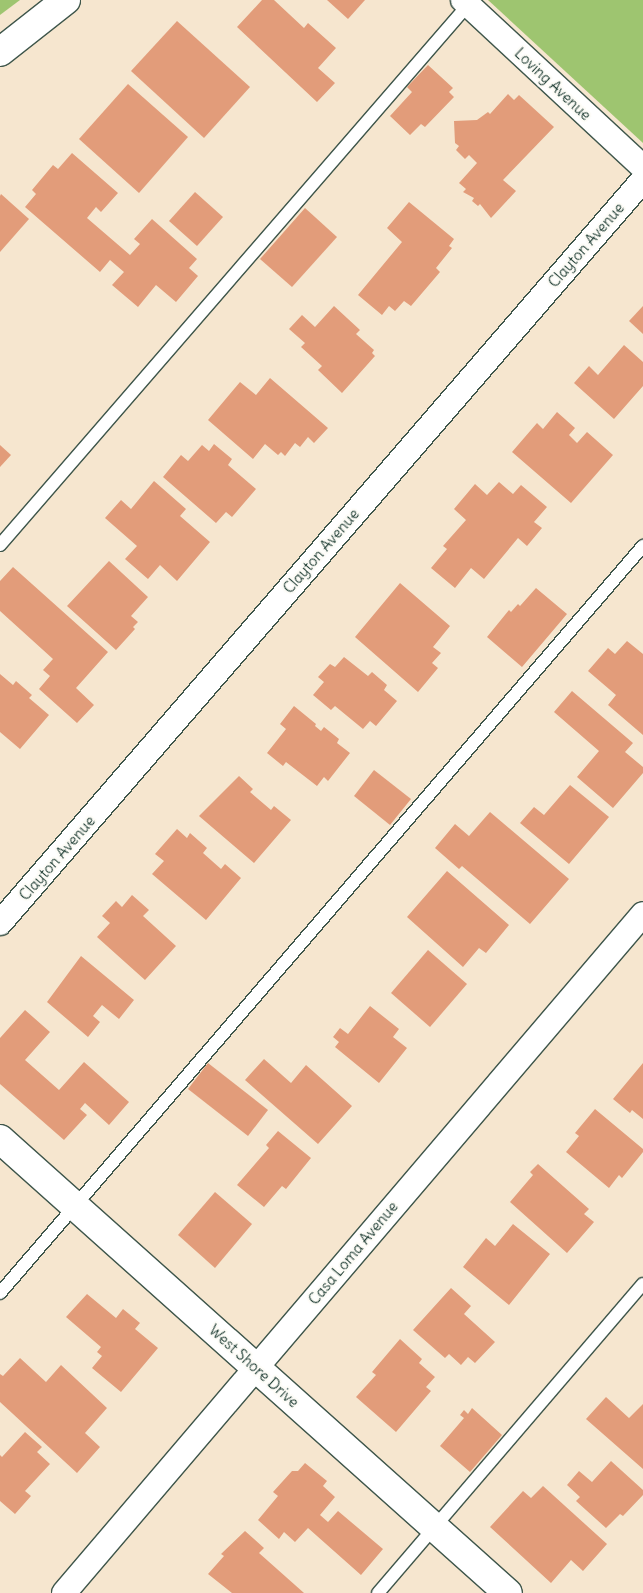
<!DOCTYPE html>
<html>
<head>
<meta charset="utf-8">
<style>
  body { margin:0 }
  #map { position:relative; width:643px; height:1593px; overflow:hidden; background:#f6e6cf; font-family:Delius,sans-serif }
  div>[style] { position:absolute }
  .green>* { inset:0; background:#9ec570 }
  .building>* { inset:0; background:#e29c7a }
  .roads { filter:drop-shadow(1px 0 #3f564b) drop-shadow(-1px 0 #3f564b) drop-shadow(0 1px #3f564b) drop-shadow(0 -1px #3f564b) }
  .service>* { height:12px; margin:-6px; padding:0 6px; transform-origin:6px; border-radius:6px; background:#fff }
  .minor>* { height:24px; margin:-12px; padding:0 12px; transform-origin:12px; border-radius:12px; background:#fff }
  .tertiary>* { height:28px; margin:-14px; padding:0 14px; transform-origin:14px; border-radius:14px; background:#fff }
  span { translate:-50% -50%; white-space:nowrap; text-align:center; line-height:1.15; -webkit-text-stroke:4.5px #fdfcf7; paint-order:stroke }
  .street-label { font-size:15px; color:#1f3d34 }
</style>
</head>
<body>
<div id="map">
  <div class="green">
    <div style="clip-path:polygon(0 0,20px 0,0 15px)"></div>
    <div style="clip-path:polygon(488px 0,643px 0,643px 143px)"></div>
  </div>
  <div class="building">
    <div style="clip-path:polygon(262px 0,274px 0,304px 28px,308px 23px,336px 48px,318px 68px,335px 83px,317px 102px,237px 27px)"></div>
    <div style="clip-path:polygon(327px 0,365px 0,348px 19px)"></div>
    <div style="clip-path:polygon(177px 21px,250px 87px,204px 138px,131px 71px)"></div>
    <div style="clip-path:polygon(428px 65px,453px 88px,449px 92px,454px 97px,425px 127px,421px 124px,410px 135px,390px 116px,412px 92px,407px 87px)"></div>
    <div style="clip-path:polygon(128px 84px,188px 137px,139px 193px,79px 139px)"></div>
    <div style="clip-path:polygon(508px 94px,514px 100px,519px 95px,554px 127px,503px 180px,516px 191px,491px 218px,480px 204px,478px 206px,472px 201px,474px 198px,463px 192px,466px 189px,459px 183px,477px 163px,469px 155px,465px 159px,456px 150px,459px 146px,455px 143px,454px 121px,477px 120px,488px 112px,490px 114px)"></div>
    <div style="clip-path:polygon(72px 153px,118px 193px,101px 212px,96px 207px,87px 218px,130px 255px,140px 244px,134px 239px,152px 219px,197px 259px,189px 268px,198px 276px,176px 302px,156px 285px,138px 307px,112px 285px,124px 272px,110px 260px,100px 272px,25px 207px,36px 194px,32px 190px,53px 165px,58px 169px)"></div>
    <div style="clip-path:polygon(195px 192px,223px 217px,197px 246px,169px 221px)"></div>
    <div style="clip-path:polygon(1px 194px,29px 219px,0 252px,0 196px)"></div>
    <div style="clip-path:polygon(409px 202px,454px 239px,449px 246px,452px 248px,436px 268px,440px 272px,411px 306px,404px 301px,395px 311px,389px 306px,382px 315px,358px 295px,402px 242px,387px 228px)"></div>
    <div style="clip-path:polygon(305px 208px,337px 237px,292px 287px,260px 259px)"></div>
    <div style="clip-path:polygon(334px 306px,360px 330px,356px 334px,374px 350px,372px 353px,375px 356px,342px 393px,318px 370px,322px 366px,301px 347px,305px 343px,289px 329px,302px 315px,315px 327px)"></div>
    <div style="clip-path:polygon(643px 306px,643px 334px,629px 321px)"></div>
    <div style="clip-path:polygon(624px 345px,643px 362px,643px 386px,614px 419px,574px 383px,589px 366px,598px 375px)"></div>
    <div style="clip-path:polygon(270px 378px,328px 428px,314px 443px,308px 437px,300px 447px,295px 443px,285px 456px,281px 452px,278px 455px,265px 444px,253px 459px,208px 420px,240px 382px,256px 395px)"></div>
    <div style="clip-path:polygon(557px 412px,575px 428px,569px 435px,577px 443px,587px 432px,613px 455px,571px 503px,512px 452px,537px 423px,543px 429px)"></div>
    <div style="clip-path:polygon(214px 444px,232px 459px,228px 465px,256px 489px,232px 517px,226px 512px,216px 523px,163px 477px,181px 455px,188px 461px,202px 445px,209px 451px)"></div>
    <div style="clip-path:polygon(0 445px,11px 455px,0 467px)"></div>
    <div style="clip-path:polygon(154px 481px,186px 509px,180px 516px,210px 542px,177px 581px,160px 565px,148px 579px,125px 559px,137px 546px,105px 518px,121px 500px,131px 509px)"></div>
    <div style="clip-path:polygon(499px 482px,513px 494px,521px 485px,547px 507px,534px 522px,542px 528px,527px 546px,518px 538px,484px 579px,471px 568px,455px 588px,431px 568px,447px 549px,443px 546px,466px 520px,454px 509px,475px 484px,487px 495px)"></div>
    <div style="clip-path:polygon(109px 561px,148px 597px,131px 616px,138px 622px,133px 627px,135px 629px,116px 650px,67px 606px)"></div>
    <div style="clip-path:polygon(13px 567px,108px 652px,76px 688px,94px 705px,77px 723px,39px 689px,50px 676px,43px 670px,53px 659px,0 611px,0 581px)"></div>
    <div style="clip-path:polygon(400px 583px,450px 626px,433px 647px,441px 653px,432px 663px,438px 668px,418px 692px,355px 637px)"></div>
    <div style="clip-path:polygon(536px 588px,567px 614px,522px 667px,487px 637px,509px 610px,511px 612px,518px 604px,520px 606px)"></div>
    <div style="clip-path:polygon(627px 641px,643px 654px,643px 735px,608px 705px,616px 695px,588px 671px,608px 648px,615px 654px)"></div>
    <div style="clip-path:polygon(344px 657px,368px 676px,372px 672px,387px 685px,384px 690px,397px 701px,376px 726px,370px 721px,363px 729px,335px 706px,331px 710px,313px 695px,324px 682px,318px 677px,330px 664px,335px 667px)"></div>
    <div style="clip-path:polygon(0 674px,13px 685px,16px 681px,32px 695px,29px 698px,49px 715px,20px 749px,0 732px)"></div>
    <div style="clip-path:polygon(572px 691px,633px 743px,625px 752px,643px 767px,643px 773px,613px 808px,577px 777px,599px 751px,554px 712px)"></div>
    <div style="clip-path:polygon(294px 706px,316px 724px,315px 726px,321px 731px,324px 727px,339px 739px,337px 743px,350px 753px,328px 781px,324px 777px,317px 786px,286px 762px,283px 766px,267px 753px,286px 729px,280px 724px)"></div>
    <div style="clip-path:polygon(374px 770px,411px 799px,390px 825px,354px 796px)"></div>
    <div style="clip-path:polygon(239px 776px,253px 789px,250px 792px,271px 810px,274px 806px,291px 820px,254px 863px,199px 816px)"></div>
    <div style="clip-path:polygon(570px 785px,609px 817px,569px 864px,520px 823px,534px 807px,544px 815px)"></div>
    <div style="clip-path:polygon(490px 812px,569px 879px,530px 924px,462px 866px,459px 869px,435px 848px,455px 824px,469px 836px)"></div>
    <div style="clip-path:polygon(177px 829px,187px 838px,190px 833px,207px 848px,203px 853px,221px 869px,225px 864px,241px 878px,206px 920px,152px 874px,164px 861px,155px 854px)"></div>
    <div style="clip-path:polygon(447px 871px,509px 925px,486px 953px,479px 948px,463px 967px,407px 917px)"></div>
    <div style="clip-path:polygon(132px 895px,149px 910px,143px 916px,176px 946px,145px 980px,97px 937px,110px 923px,102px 916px,116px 901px,122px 907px)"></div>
    <div style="clip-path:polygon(428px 950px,467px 984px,430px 1027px,391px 993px)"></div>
    <div style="clip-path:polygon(81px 956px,134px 1000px,119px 1019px,102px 1005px,93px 1016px,100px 1022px,88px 1037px,47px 1002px)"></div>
    <div style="clip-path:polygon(370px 1006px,399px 1029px,393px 1037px,407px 1048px,379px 1083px,335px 1047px,339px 1042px,333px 1037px,340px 1028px,348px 1034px)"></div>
    <div style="clip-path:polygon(25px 1010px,50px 1032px,25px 1060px,59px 1090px,84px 1062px,129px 1102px,109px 1125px,85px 1103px,80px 1109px,87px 1115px,64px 1140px,0 1084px,0 1038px)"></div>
    <div style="clip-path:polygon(264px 1059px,291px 1083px,306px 1065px,352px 1106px,318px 1144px,245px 1080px)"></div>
    <div style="clip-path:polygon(208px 1063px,268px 1110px,248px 1136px,188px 1089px)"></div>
    <div style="clip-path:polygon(643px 1063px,643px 1119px,632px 1110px,630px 1113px,613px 1099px)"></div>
    <div style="clip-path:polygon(595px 1109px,643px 1149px,643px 1152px,622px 1178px,619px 1175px,609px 1188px,566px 1152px,579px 1136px,575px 1133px)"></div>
    <div style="clip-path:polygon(278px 1131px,311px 1158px,286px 1189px,282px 1186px,264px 1207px,237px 1185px,269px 1148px,266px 1145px)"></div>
    <div style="clip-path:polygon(538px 1164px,589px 1209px,584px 1214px,594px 1222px,567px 1253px,510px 1202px,533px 1175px,530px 1172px)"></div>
    <div style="clip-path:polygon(215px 1192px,252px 1224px,215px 1268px,178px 1235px)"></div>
    <div style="clip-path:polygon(513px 1224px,550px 1254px,509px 1305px,463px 1267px,486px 1238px,495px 1246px)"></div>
    <div style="clip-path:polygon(451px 1288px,471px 1306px,464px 1314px,495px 1342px,475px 1363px,468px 1357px,461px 1365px,449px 1354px,445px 1358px,413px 1330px)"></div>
    <div style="clip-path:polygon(87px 1294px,116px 1318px,123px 1309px,140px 1323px,135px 1329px,158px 1348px,121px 1392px,92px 1368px,102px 1356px,97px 1352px,101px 1347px,66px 1317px)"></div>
    <div style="clip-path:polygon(400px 1339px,422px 1359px,419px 1363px,435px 1377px,426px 1387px,431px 1391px,396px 1432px,356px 1397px,376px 1375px,372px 1372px)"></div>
    <div style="clip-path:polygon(20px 1358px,46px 1382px,61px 1365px,107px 1408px,85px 1433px,100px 1447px,77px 1473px,0 1402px,0 1374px,3px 1376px)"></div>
    <div style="clip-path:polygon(606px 1397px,629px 1418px,643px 1404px,643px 1469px,586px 1419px)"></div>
    <div style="clip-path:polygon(472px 1408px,502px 1435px,470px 1472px,440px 1446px,464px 1418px,460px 1415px,464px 1410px,468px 1414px)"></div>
    <div style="clip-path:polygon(25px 1432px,42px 1447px,37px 1452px,50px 1464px,25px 1491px,31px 1496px,15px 1514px,0 1501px,0 1455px,2px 1457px)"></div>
    <div style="clip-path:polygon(611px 1461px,643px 1490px,643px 1495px,623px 1516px,620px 1514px,606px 1528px,576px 1501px,580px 1497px,567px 1485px,579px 1471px,592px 1482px)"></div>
    <div style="clip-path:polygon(305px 1463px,327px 1481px,323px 1486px,335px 1497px,320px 1515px,328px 1522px,338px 1511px,383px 1549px,361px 1575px,308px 1528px,295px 1542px,284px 1532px,279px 1539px,258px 1520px,278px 1496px,273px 1492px,292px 1471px,298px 1471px)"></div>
    <div style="clip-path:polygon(543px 1486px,607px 1544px,583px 1571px,571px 1560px,551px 1583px,490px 1527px,523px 1491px,531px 1498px)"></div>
    <div style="clip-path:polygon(245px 1531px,264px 1548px,259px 1553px,304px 1593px,232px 1593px,208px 1574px,224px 1556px,221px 1554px)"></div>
  </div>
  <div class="roads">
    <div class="service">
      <div style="left:0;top:545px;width:715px;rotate:-49.09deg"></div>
      <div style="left:0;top:1293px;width:986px;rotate:-49.28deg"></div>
      <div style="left:378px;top:1593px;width:407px;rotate:-49.4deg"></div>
    </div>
    <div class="minor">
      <div style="left:463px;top:0;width:246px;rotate:42.9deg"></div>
      <div style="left:0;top:923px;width:983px;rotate:-49.13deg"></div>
      <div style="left:64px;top:1593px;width:892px;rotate:-49.54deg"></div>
    </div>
    <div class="tertiary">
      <div style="left:0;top:52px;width:84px;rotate:-38.2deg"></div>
      <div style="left:0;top:1139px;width:681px;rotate:41.79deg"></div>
    </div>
  </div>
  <div class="street-label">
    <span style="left:553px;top:84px;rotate:43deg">Loving Avenue</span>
    <span style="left:586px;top:245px;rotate:-49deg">Clayton Avenue</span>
    <span style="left:321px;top:551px;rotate:-49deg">Clayton Avenue</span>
    <span style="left:57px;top:858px;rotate:-49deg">Clayton Avenue</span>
    <span style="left:353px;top:1253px;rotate:-50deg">Casa Loma Avenue</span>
    <span style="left:254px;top:1366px;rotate:42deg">West Shore Drive</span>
  </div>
</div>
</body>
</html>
